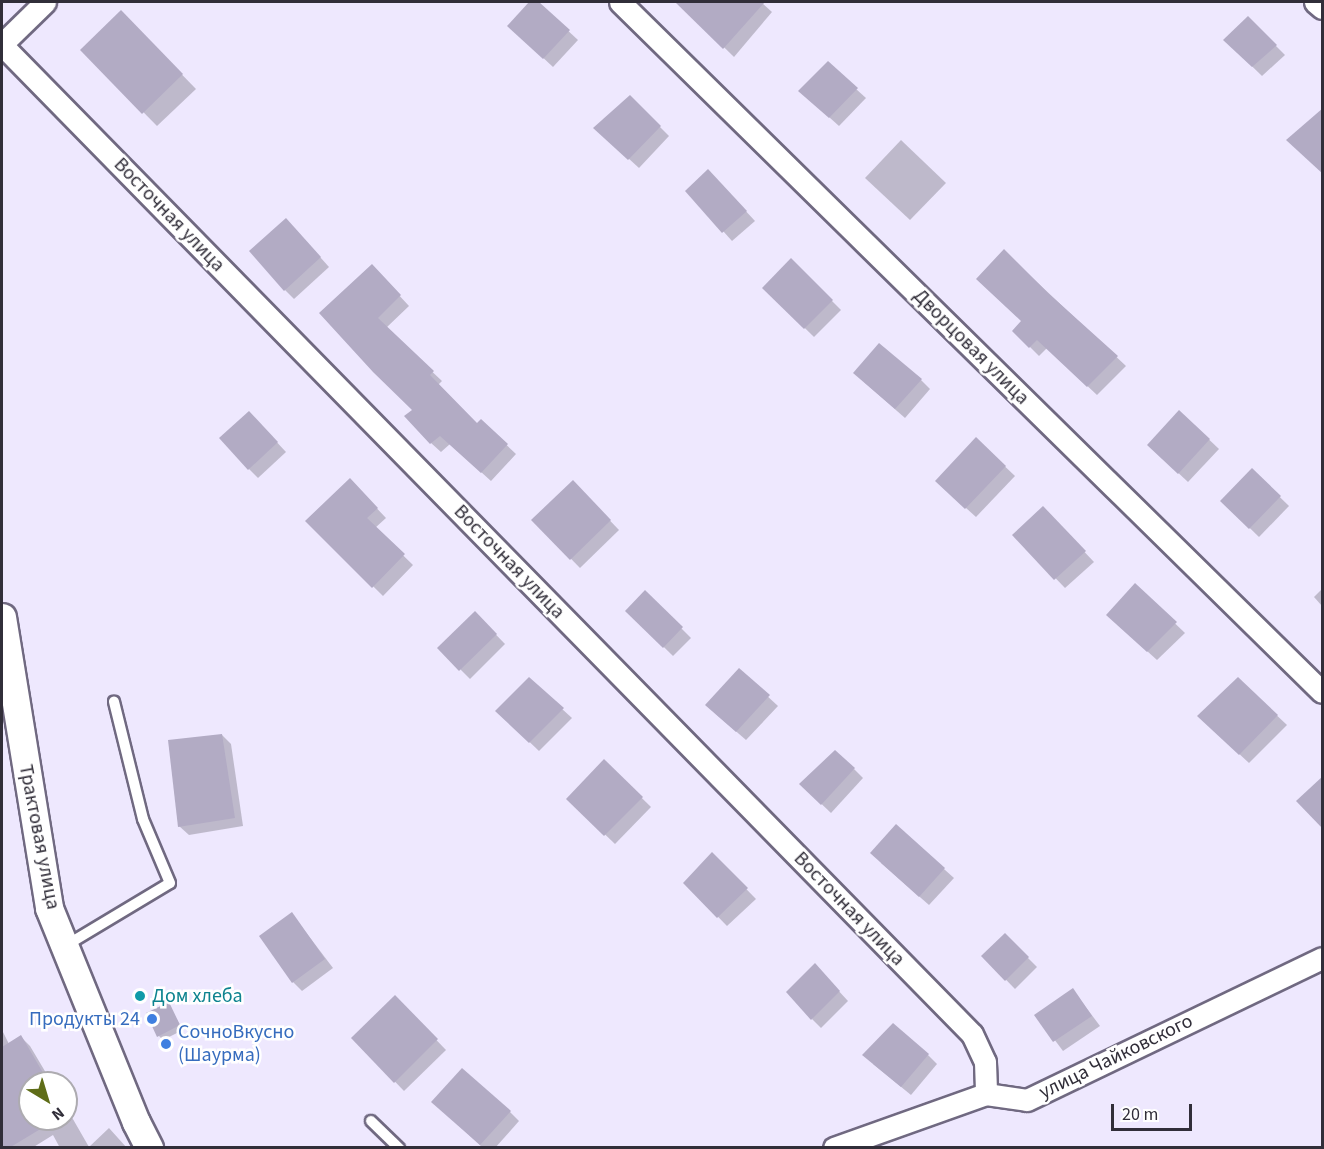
<!DOCTYPE html>
<html>
<head>
<meta charset="utf-8">
<style>
  body { margin:0 }
  #map { position:relative; width:1324px; height:1149px; overflow:hidden; background:#eee8fe; font-family:"Source Sans 3",sans-serif }
  div>[style] { position:absolute }
  .shadow>* { inset:0; background:#0003 }
  .building>* { inset:0; background:#b2abc4 }
  .roads { filter:drop-shadow(2px 0 #706981) drop-shadow(-2px 0 #706981) drop-shadow(0 2px #706981) drop-shadow(0 -2px #706981) }
  .service>* { height:10px; margin:-5px; padding:0 5px; transform-origin:5px; border-radius:5px; background:#fff }
  .minor>* { height:21px; margin:-10.5px; padding:0 10.5px; transform-origin:10.5px; border-radius:10.5px; background:#fff }
  .tertiary>* { height:27px; margin:-13.5px; padding:0 13.5px; transform-origin:13.5px; border-radius:13.5px; background:#fff }
  .dots>* { width:16px; height:16px; translate:-50% -50%; box-sizing:border-box; border:3px solid #fff; border-radius:50% }
  span { translate:-50% -50%; white-space:nowrap; text-align:center; line-height:1.15; -webkit-text-stroke:5px #fff; paint-order:stroke }
  .street-label { font-size:20px; color:#312e39 }
  .culture-label { font-size:20px; color:#0d838f }
  .left { translate:0 -50%; text-align:left }
  .shop-label { font-size:20px; color:#366cbe }
  .right { translate:-100% -50%; text-align:right }
  .frame { position:absolute; inset:0; border:3px solid #312e39; pointer-events:none }
  .north { position:absolute; left:18px; top:1071px; width:60px; height:60px; box-sizing:border-box; background:#fff; border:2px solid #adabb0; border-radius:50%; rotate:142deg; font-size:16px; font-weight:700; line-height:24px; text-align:center; color:#312e39 }
  .north::after { content:''; display:block; margin:auto; width:21px; height:27px; background:#5f6d18; clip-path:polygon(50% 0,100% 100%,50% 72%,0 100%) }
  .scale { position:absolute; left:1111px; top:1104px; width:81px; height:27px; box-sizing:border-box; border:3px solid #312e39; border-top:0; padding-left:8px; font-size:18px; line-height:21px; white-space:nowrap; color:#312e39; -webkit-text-stroke:4px #fff; paint-order:stroke }
</style>
</head>
<body>
<div id="map">
  <div class="shadow">
    <div style="clip-path:polygon(531px 2px,537px 2px,578px 40px,553px 67px,509px 26px)"></div>
    <div style="clip-path:polygon(686px 2px,761px 2px,772px 12px,734px 57px,682px 6px)"></div>
    <div style="clip-path:polygon(121px 12px,196px 89px,157px 126px,82px 50px)"></div>
    <div style="clip-path:polygon(1248px 18px,1285px 55px,1262px 76px,1225px 40px)"></div>
    <div style="clip-path:polygon(856px 89px,866px 98px,839px 126px,800px 91px)"></div>
    <div style="clip-path:polygon(630px 97px,669px 136px,639px 168px,605px 137px)"></div>
    <div style="clip-path:polygon(901px 140px,946px 183px,910px 220px,865px 178px)"></div>
    <div style="clip-path:polygon(717px 180px,755px 221px,732px 241px,723px 231px)"></div>
    <div style="clip-path:polygon(295px 229px,329px 267px,294px 299px,285px 290px)"></div>
    <div style="clip-path:polygon(1004px 251px,1126px 366px,1097px 395px,1047px 348px,1039px 356px,1014px 331px,1023px 321px)"></div>
    <div style="clip-path:polygon(791px 260px,841px 310px,814px 337px,764px 288px)"></div>
    <div style="clip-path:polygon(372px 266px,409px 306px,386px 328px,442px 381px,438px 385px,477px 425px,481px 421px,516px 454px,491px 481px,450px 444px,441px 452px,431px 443px,414px 410px,374px 371px)"></div>
    <div style="clip-path:polygon(921px 380px,930px 389px,905px 418px,864px 382px)"></div>
    <div style="clip-path:polygon(1180px 412px,1219px 449px,1188px 482px,1158px 454px)"></div>
    <div style="clip-path:polygon(258px 422px,286px 452px,258px 478px,249px 469px)"></div>
    <div style="clip-path:polygon(976px 439px,1015px 476px,976px 517px,946px 490px)"></div>
    <div style="clip-path:polygon(1252px 470px,1289px 506px,1259px 537px,1222px 501px)"></div>
    <div style="clip-path:polygon(350px 480px,386px 518px,375px 528px,413px 565px,383px 596px,307px 521px)"></div>
    <div style="clip-path:polygon(573px 482px,619px 530px,580px 568px,533px 520px)"></div>
    <div style="clip-path:polygon(1043px 508px,1094px 562px,1065px 588px,1014px 535px)"></div>
    <div style="clip-path:polygon(1135px 585px,1185px 633px,1157px 660px,1117px 624px)"></div>
    <div style="clip-path:polygon(1322px 589px,1322px 606px,1314px 597px)"></div>
    <div style="clip-path:polygon(645px 592px,691px 638px,673px 656px,627px 611px)"></div>
    <div style="clip-path:polygon(475px 613px,505px 644px,470px 679px,439px 648px)"></div>
    <div style="clip-path:polygon(739px 670px,778px 706px,746px 740px,716px 714px)"></div>
    <div style="clip-path:polygon(529px 679px,572px 718px,539px 751px,497px 711px)"></div>
    <div style="clip-path:polygon(1238px 679px,1287px 725px,1249px 763px,1208px 725px)"></div>
    <div style="clip-path:polygon(222px 735px,231px 744px,243px 826px,189px 835px,179px 826px)"></div>
    <div style="clip-path:polygon(605px 762px,651px 807px,615px 844px,568px 799px)"></div>
    <div style="clip-path:polygon(854px 769px,863px 778px,831px 813px,810px 793px)"></div>
    <div style="clip-path:polygon(896px 826px,954px 878px,929px 905px,881px 863px)"></div>
    <div style="clip-path:polygon(712px 854px,756px 899px,727px 926px,685px 883px)"></div>
    <div style="clip-path:polygon(292px 914px,333px 968px,302px 991px,293px 982px)"></div>
    <div style="clip-path:polygon(1005px 935px,1037px 967px,1015px 989px,983px 956px)"></div>
    <div style="clip-path:polygon(824px 975px,848px 1001px,821px 1028px,812px 1019px)"></div>
    <div style="clip-path:polygon(1073px 990px,1100px 1026px,1063px 1051px,1036px 1015px)"></div>
    <div style="clip-path:polygon(395px 997px,446px 1050px,404px 1091px,353px 1038px)"></div>
    <div style="clip-path:polygon(168px 1004px,183px 1030px,163px 1040px,159px 1036px)"></div>
    <div style="clip-path:polygon(2px 1030px,9px 1044px,21px 1037px,30px 1046px,52px 1083px,30px 1083px,30px 1119px,66px 1119px,66px 1107px,89px 1147px,109px 1128px,127px 1148px,60px 1148px,53px 1135px,32px 1148px,2px 1148px)"></div>
    <div style="clip-path:polygon(928px 1055px,937px 1064px,911px 1095px,873px 1064px)"></div>
    <div style="clip-path:polygon(443px 1111px,510px 1112px,519px 1121px,495px 1148px,483px 1148px)"></div>
  </div>
  <div class="building">
    <div style="clip-path:polygon(529px 2px,539px 2px,570px 30px,543px 59px,507px 26px)"></div>
    <div style="clip-path:polygon(675px 2px,765px 2px,723px 49px)"></div>
    <div style="clip-path:polygon(121px 10px,183px 74px,142px 114px,80px 50px)"></div>
    <div style="clip-path:polygon(1248px 16px,1277px 45px,1252px 67px,1223px 40px)"></div>
    <div style="clip-path:polygon(828px 61px,858px 88px,829px 118px,798px 91px)"></div>
    <div style="clip-path:polygon(630px 95px,661px 126px,628px 160px,593px 128px)"></div>
    <div style="clip-path:polygon(1323px 108px,1323px 174px,1286px 140px)"></div>
    <div style="clip-path:polygon(708px 169px,747px 211px,722px 233px,685px 191px)"></div>
    <div style="clip-path:polygon(286px 218px,321px 257px,284px 291px,249px 251px)"></div>
    <div style="clip-path:polygon(1004px 249px,1048px 293px,1118px 356px,1087px 387px,1037px 340px,1029px 348px,1012px 331px,1021px 321px,976px 279px)"></div>
    <div style="clip-path:polygon(791px 258px,833px 300px,804px 329px,762px 288px)"></div>
    <div style="clip-path:polygon(372px 264px,401px 295px,378px 318px,434px 371px,430px 375px,477px 423px,481px 419px,508px 444px,481px 473px,440px 436px,430px 444px,404px 416px,412px 410px,373px 372px,319px 313px)"></div>
    <div style="clip-path:polygon(879px 343px,922px 379px,895px 409px,853px 373px)"></div>
    <div style="clip-path:polygon(1179px 410px,1210px 439px,1178px 474px,1147px 445px)"></div>
    <div style="clip-path:polygon(249px 411px,278px 442px,248px 470px,219px 438px)"></div>
    <div style="clip-path:polygon(976px 437px,1006px 466px,965px 509px,935px 481px)"></div>
    <div style="clip-path:polygon(1252px 468px,1281px 496px,1249px 529px,1220px 501px)"></div>
    <div style="clip-path:polygon(350px 478px,378px 508px,367px 518px,405px 554px,372px 588px,305px 521px)"></div>
    <div style="clip-path:polygon(573px 480px,611px 520px,570px 560px,531px 520px)"></div>
    <div style="clip-path:polygon(1043px 506px,1086px 551px,1054px 580px,1012px 535px)"></div>
    <div style="clip-path:polygon(1135px 583px,1177px 622px,1147px 652px,1106px 615px)"></div>
    <div style="clip-path:polygon(645px 590px,683px 627px,663px 648px,625px 611px)"></div>
    <div style="clip-path:polygon(475px 611px,497px 634px,459px 671px,437px 648px)"></div>
    <div style="clip-path:polygon(739px 668px,770px 695px,736px 732px,705px 705px)"></div>
    <div style="clip-path:polygon(529px 677px,564px 708px,529px 743px,495px 711px)"></div>
    <div style="clip-path:polygon(1238px 677px,1278px 715px,1239px 755px,1197px 716px)"></div>
    <div style="clip-path:polygon(222px 734px,235px 818px,178px 827px,168px 740px)"></div>
    <div style="clip-path:polygon(835px 750px,855px 768px,821px 805px,799px 784px)"></div>
    <div style="clip-path:polygon(604px 759px,643px 797px,604px 836px,566px 799px)"></div>
    <div style="clip-path:polygon(1323px 776px,1323px 829px,1296px 801px)"></div>
    <div style="clip-path:polygon(896px 824px,945px 868px,919px 897px,870px 853px)"></div>
    <div style="clip-path:polygon(712px 852px,748px 888px,717px 918px,683px 883px)"></div>
    <div style="clip-path:polygon(292px 912px,325px 959px,292px 983px,259px 936px)"></div>
    <div style="clip-path:polygon(1005px 933px,1029px 957px,1005px 981px,981px 956px)"></div>
    <div style="clip-path:polygon(815px 963px,840px 991px,811px 1020px,786px 992px)"></div>
    <div style="clip-path:polygon(1073px 988px,1092px 1016px,1053px 1042px,1034px 1015px)"></div>
    <div style="clip-path:polygon(395px 995px,438px 1039px,394px 1083px,351px 1038px)"></div>
    <div style="clip-path:polygon(169px 1002px,180px 1025px,157px 1037px,146px 1013px)"></div>
    <div style="clip-path:polygon(893px 1023px,929px 1054px,901px 1087px,862px 1055px)"></div>
    <div style="clip-path:polygon(21px 1035px,49px 1083px,30px 1083px,30px 1119px,57px 1119px,9px 1148px,2px 1148px,2px 1047px)"></div>
    <div style="clip-path:polygon(462px 1068px,511px 1111px,480px 1145px,431px 1102px)"></div>
  </div>
  <div class="roads">
    <div class="service">
      <div style="left:65px;top:946px;width:122px;rotate:-31deg"></div>
      <div style="left:170px;top:883px;width:69px;rotate:-112.9deg"></div>
      <div style="left:143px;top:819px;width:121px;rotate:-103.9deg"></div>
      <div style="left:371px;top:1121px;width:39px;rotate:44deg"></div>
    </div>
    <div class="minor">
      <div style="left:620px;top:2px;width:984px;rotate:44.51deg"></div>
      <div style="left:1315px;top:2px;width:9px;rotate:41deg"></div>
      <div style="left:2px;top:44px;width:60px;rotate:-44.3deg"></div>
      <div style="left:2px;top:45px;width:1385px;rotate:45.56deg"></div>
      <div style="left:972px;top:1034px;width:31px;rotate:65deg"></div>
      <div style="left:985px;top:1062px;width:32px;rotate:88deg"></div>
      <div style="left:834px;top:1148px;width:161px;rotate:-19.6deg"></div>
      <div style="left:986px;top:1094px;width:41px;rotate:8.3deg"></div>
      <div style="left:1027px;top:1100px;width:327px;rotate:-25.7deg"></div>
    </div>
    <div class="tertiary">
      <div style="left:2px;top:617px;width:295px;rotate:80.8deg"></div>
      <div style="left:49px;top:908px;width:231px;rotate:67.9deg"></div>
      <div style="left:136px;top:1122px;width:29px;rotate:63deg"></div>
    </div>
  </div>
  <div class="dots">
    <div style="left:140px;top:996px;background:#0f9aa8"></div>
    <div style="left:152px;top:1019px;background:#3f7fe0"></div>
    <div style="left:166px;top:1044px;background:#3f7fe0"></div>
  </div>
  <div class="street-label">
    <span style="left:169px;top:215px;rotate:46deg">Восточная улица</span>
    <span style="left:971px;top:347px;rotate:45deg">Дворцовая улица</span>
    <span style="left:509px;top:562px;rotate:46deg">Восточная улица</span>
    <span style="left:39px;top:837px;rotate:79deg">Трактовая улица</span>
    <span style="left:849px;top:909px;rotate:46deg">Восточная улица</span>
    <span style="left:1116px;top:1057px;rotate:-26deg">улица Чайковского</span>
  </div>
  <div class="culture-label">
    <span class="left" style="left:152px;top:996px">Дом хлеба</span>
  </div>
  <div class="shop-label">
    <span class="right" style="left:140px;top:1019px">Продукты 24</span>
    <span class="left" style="left:178px;top:1044px">СочноВкусно<br>(Шаурма)</span>
  </div>
  <div class="frame"></div>
  <div class="north">N</div>
  <div class="scale">20 m</div>
</div>
</body>
</html>
